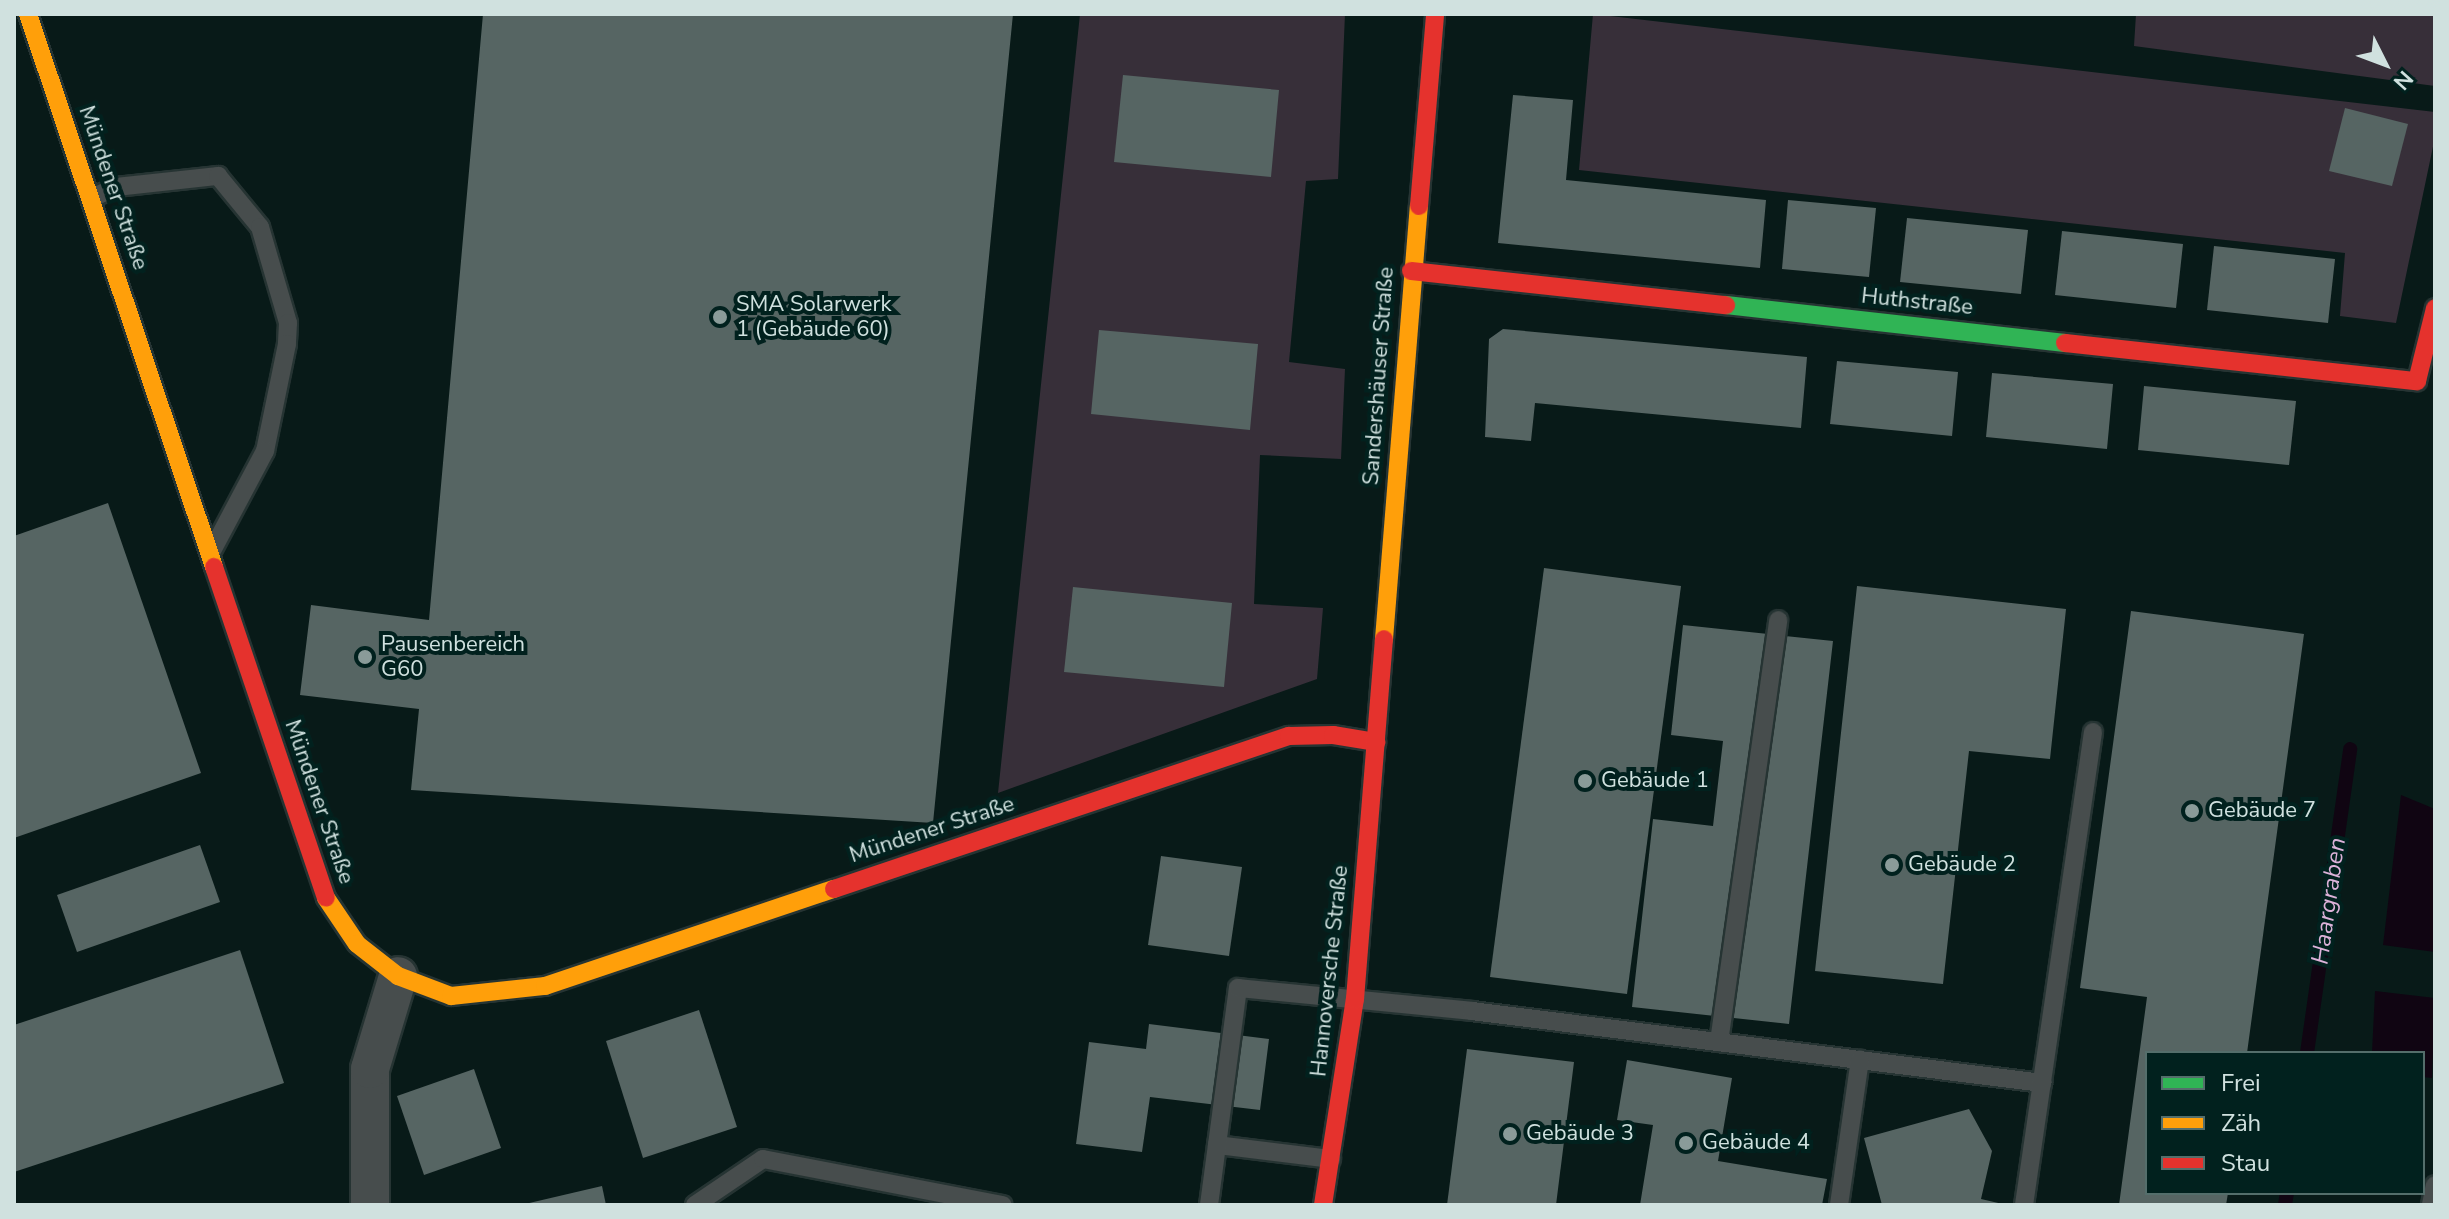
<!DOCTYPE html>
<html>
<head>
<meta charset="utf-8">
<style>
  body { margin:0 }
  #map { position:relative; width:2449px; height:1219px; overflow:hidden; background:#081a18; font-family:"Nunito Sans",sans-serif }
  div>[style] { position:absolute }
  .green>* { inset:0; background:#372f39 }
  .water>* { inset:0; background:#100512 }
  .stream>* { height:14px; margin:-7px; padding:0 7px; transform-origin:7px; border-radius:7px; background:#100512 }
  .building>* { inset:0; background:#566563 }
  .roads { filter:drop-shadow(2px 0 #263433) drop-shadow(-2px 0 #263433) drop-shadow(0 2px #263433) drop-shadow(0 -2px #263433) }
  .lane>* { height:18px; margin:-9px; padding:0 9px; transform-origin:9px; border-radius:9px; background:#474d4d }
  .street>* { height:38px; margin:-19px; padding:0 19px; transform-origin:19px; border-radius:19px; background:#474d4d }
  .fast>* { height:18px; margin:-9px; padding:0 9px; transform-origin:9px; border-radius:9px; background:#30b455 }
  .slow>* { height:18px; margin:-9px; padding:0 9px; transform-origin:9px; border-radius:9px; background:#ff9f0a }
  .jam>* { height:18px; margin:-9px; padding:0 9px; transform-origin:9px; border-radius:9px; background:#e5322d }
  .dots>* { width:22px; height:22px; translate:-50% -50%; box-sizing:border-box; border:4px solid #01211e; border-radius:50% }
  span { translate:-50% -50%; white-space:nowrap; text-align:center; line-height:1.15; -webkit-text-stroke:8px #01211e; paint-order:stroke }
  .street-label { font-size:22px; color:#d0e1df }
  .poi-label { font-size:22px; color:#d0e1df }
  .left { translate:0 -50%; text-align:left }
  .water-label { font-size:24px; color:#dcb2d9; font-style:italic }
  .frame { position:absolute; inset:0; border:16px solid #d0e1df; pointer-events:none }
  .legend { position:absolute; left:2145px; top:1051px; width:280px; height:144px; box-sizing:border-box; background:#01211e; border:2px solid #546e6b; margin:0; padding:10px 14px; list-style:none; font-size:24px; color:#d0e1df }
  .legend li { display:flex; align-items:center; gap:16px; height:40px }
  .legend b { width:40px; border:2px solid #546e6b }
  .north { position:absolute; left:2345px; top:24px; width:80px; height:80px; -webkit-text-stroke:6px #01211e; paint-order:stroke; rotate:132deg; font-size:22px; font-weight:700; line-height:32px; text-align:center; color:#d0e1df }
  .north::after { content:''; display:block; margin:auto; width:28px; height:36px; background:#d0e1df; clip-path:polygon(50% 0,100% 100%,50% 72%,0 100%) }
</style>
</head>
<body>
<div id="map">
  <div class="green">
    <div style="clip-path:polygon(1080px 14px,1345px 14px,1338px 179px,1306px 181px,1289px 362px,1345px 369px,1341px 459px,1260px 455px,1254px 604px,1323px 608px,1317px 679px,998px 793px)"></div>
    <div style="clip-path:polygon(1593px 14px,2435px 112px,2435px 137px,2396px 323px,2340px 316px,2345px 253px,1579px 170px)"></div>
    <div style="clip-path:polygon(2136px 14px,2435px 14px,2435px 86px,2134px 46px)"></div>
  </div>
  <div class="water">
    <div style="clip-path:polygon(2401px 795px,2435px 809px,2435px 952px,2383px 945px)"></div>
    <div style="clip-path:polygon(2375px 991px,2435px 998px,2432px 1078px,2423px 1077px,2423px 1053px,2372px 1053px)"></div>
  </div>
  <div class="stream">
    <div style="left:2307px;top:1053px;width:307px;rotate:-81.9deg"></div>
    <div style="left:2285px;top:1205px;width:12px;rotate:-81deg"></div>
  </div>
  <div class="building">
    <div style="clip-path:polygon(483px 14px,1013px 14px,933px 823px,411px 790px,419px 709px,300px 695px,311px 605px,429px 620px)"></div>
    <div style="clip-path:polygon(1123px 75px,1279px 90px,1271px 177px,1114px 162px)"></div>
    <div style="clip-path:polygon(1513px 95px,1573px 100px,1566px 180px,1766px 200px,1760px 268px,1498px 243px)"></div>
    <div style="clip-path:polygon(2345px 108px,2408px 124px,2392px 186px,2329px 171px)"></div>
    <div style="clip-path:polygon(1788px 200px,1876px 208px,1869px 277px,1782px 269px)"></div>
    <div style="clip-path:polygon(1907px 218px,2028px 230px,2021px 294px,1900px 282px)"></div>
    <div style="clip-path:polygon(2062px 231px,2183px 244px,2176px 308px,2055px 295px)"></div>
    <div style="clip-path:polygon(2214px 246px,2335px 259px,2328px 323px,2207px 310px)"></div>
    <div style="clip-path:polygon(1503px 329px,1807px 357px,1801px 428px,1535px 403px,1531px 441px,1485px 437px,1489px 339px)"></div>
    <div style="clip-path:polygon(1099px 330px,1258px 344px,1250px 430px,1091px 414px)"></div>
    <div style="clip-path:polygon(1837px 361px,1958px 372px,1952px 436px,1830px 424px)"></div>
    <div style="clip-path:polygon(1992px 373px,2113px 384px,2107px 449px,1986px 437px)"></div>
    <div style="clip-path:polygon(2144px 386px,2296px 401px,2289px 465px,2138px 450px)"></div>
    <div style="clip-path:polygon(108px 503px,201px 773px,14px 838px,14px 536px)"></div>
    <div style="clip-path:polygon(1544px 568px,1681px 586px,1627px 994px,1490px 977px)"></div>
    <div style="clip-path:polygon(1857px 586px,2066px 609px,2050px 759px,1969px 751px,1943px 984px,1815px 971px)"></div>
    <div style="clip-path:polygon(1073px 587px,1232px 603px,1224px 687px,1064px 672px)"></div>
    <div style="clip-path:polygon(2131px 611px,2304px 634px,2247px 1053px,2147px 1053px,2147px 1193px,2228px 1193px,2226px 1205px,2119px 1205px,2147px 997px,2080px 988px)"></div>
    <div style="clip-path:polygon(1683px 625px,1833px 641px,1789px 1024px,1632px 1007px,1653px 819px,1713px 826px,1723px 741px,1671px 735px)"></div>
    <div style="clip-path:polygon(200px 845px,220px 902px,77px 952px,57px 895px)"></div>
    <div style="clip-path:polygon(1161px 856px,1242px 867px,1229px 956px,1148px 945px)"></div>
    <div style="clip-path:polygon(240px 950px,284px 1083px,14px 1172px,14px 1025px)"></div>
    <div style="clip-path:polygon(699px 1010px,737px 1127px,643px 1158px,606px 1041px)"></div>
    <div style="clip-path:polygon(1149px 1024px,1269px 1039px,1260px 1110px,1150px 1097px,1142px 1152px,1076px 1144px,1089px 1042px,1146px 1049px)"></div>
    <div style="clip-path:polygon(1467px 1049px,1574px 1062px,1556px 1205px,1447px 1205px)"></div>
    <div style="clip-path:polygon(1627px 1060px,1732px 1078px,1718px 1161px,1827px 1179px,1822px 1205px,1640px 1205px,1653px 1125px,1617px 1120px)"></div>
    <div style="clip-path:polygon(474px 1069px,501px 1148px,424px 1175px,397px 1096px)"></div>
    <div style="clip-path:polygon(1969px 1109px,1992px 1151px,1981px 1199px,2007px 1205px,1882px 1205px,1864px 1138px)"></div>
    <div style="clip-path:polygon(602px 1186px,606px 1205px,525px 1205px,525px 1204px)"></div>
  </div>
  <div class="roads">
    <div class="lane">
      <div style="left:92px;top:198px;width:26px;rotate:-25deg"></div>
      <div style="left:116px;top:187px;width:103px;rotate:-6.2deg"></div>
      <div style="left:218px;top:176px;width:66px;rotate:50.5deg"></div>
      <div style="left:260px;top:227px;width:100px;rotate:73.7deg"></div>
      <div style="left:288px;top:323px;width:21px;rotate:93deg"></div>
      <div style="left:287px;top:344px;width:109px;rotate:101.6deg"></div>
      <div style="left:265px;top:451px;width:111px;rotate:118deg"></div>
      <div style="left:1719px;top:1042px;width:426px;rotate:-82deg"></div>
      <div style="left:1217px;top:1145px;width:115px;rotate:7deg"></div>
      <div style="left:695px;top:1205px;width:82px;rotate:-34.1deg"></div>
      <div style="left:763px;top:1159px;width:244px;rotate:10.9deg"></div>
      <div style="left:1209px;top:1205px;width:219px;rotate:-82.4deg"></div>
      <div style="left:1238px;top:988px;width:235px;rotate:5.6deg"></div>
      <div style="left:1472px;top:1011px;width:575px;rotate:7.2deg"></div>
      <div style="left:1839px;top:1205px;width:147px;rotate:-81.8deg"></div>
      <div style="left:2024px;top:1205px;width:478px;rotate:-81.7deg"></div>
      <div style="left:2431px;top:1205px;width:20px;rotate:-79deg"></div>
    </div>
    <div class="street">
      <div style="left:370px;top:1205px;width:136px;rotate:-90deg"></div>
      <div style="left:370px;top:1069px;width:97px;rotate:-73.2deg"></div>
    </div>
    <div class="fast">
      <div style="left:1726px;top:305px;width:341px;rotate:6.4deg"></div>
    </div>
    <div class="slow">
      <div style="left:28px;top:14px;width:583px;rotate:71.41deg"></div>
      <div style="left:1384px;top:639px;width:434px;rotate:-85.4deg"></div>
      <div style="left:326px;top:898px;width:55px;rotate:56deg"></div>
      <div style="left:357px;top:944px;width:52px;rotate:38deg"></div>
      <div style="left:398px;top:976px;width:57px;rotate:20.7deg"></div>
      <div style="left:451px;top:996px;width:95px;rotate:-6.1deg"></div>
      <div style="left:545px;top:986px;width:305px;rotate:-18.6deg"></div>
    </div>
    <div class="jam">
      <div style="left:1419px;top:206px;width:193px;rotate:-85.2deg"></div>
      <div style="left:1411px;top:271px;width:317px;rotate:6.2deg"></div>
      <div style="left:2065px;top:343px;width:354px;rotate:6.2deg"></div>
      <div style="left:2417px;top:381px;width:75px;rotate:-76.1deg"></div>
      <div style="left:214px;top:567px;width:349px;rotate:71.3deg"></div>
      <div style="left:834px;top:889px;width:480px;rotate:-18.6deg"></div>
      <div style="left:1289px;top:736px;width:44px;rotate:-1.3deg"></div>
      <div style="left:1333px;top:735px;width:44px;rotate:9.2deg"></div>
      <div style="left:1323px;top:1205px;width:208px;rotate:-81.2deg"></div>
      <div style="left:1355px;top:999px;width:361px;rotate:-85.4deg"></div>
    </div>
  </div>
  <div class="dots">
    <div style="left:720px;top:317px;background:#8a9b99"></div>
    <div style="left:365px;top:657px;background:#8a9b99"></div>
    <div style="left:1585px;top:781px;background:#8a9b99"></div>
    <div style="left:2192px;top:811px;background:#8a9b99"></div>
    <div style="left:1892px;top:865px;background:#8a9b99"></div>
    <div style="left:1510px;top:1134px;background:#8a9b99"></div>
    <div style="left:1686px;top:1143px;background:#8a9b99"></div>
  </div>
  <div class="street-label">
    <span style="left:113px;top:188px;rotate:71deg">Mündener Straße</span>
    <span style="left:1917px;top:302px;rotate:6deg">Huthstraße</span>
    <span style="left:1379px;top:376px;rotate:-86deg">Sandershäuser Straße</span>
    <span style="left:319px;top:802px;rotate:71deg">Mündener Straße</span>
    <span style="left:932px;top:830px;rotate:-18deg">Mündener Straße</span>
    <span style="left:1330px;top:971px;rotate:-84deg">Hannoversche Straße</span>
  </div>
  <div class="poi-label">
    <span class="left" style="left:736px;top:317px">SMA Solarwerk<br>1 (Gebäude 60)</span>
    <span class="left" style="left:381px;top:657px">Pausenbereich<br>G60</span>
    <span class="left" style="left:1601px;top:781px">Gebäude 1</span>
    <span class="left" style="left:2208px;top:811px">Gebäude 7</span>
    <span class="left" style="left:1908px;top:865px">Gebäude 2</span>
    <span class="left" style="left:1526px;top:1134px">Gebäude 3</span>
    <span class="left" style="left:1702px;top:1143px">Gebäude 4</span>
  </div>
  <div class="water-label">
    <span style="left:2329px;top:901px;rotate:-82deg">Haargraben</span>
  </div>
  <div class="frame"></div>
  <ul class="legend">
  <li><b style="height:10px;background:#30b455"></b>Frei</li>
  <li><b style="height:10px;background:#ff9f0a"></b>Zäh</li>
  <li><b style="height:10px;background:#e5322d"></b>Stau</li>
  </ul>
  <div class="north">N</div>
</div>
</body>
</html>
